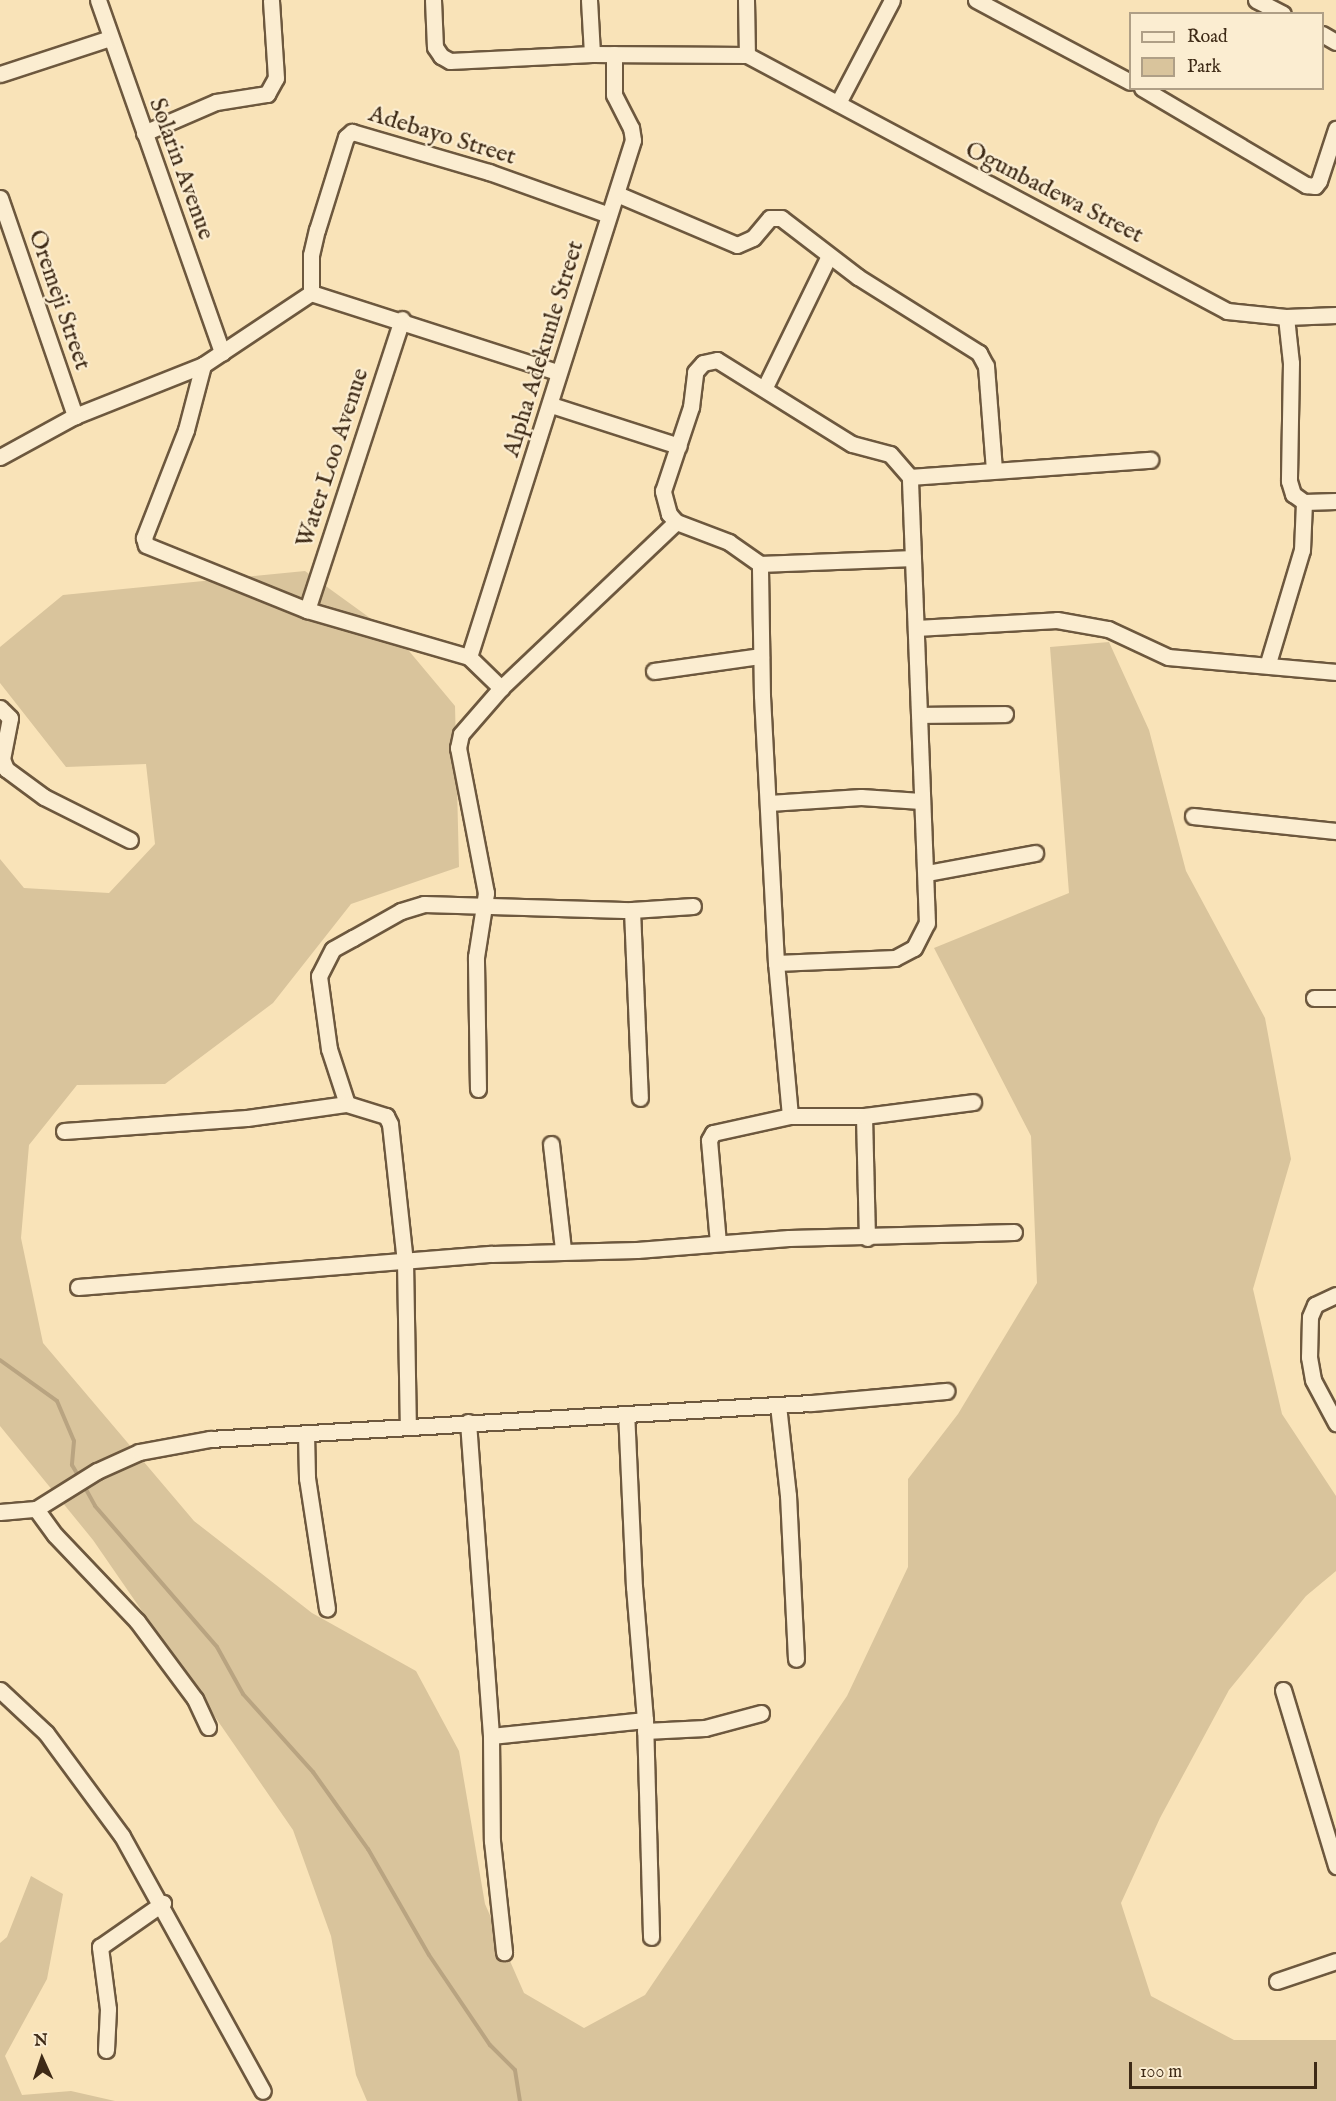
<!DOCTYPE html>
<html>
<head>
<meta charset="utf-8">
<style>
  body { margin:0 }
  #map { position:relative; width:1336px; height:2101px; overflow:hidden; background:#f9e3b8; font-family:"IM FELL English",serif }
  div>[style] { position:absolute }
  .green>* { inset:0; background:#d9c49c }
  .stream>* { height:4px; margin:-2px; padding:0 2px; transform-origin:2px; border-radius:2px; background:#b9a481 }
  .roads { filter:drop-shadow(2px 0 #6d583e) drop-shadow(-2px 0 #6d583e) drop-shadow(0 2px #6d583e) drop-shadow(0 -2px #6d583e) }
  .street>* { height:15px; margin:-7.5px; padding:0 7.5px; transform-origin:7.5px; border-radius:7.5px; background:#fbedd1 }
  span { translate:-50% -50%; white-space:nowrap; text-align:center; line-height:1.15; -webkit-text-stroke:4.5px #fbedd1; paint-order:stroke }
  .street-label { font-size:24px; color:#3e2a16 }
  .legend { position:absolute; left:1129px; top:12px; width:195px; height:78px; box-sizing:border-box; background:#fbedd1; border:2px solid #af9f86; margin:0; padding:8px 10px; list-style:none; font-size:18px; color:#3e2a16 }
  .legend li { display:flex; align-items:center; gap:12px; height:30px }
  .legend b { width:30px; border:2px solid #af9f86 }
  .north { position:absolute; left:12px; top:2029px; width:60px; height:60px; -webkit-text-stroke:4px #fbedd1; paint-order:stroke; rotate:357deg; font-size:16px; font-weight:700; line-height:24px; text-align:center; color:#3e2a16 }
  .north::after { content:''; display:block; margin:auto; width:21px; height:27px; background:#3e2a16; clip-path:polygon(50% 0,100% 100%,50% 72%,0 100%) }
  .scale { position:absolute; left:1129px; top:2062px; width:188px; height:27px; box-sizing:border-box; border:3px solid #3e2a16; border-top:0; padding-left:8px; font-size:18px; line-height:21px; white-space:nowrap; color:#3e2a16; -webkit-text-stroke:4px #fbedd1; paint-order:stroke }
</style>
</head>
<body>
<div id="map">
  <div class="green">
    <div style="clip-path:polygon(305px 571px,399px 639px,455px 706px,459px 867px,351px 904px,273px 1003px,165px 1084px,77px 1085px,29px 1145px,21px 1238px,43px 1343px,194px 1521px,312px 1613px,416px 1671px,459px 1751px,485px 1904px,524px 1993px,584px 2028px,645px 1995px,847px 1696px,908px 1567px,908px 1479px,958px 1414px,1037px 1283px,1031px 1136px,934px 948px,1069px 893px,1050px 647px,1109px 642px,1149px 730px,1186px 871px,1265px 1018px,1291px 1159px,1253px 1289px,1282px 1414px,1336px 1496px,1336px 1571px,1306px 1596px,1229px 1690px,1160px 1818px,1121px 1903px,1151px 1996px,1234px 2040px,1336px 2040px,1336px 2101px,367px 2101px,356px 2075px,331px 1936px,293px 1830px,93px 1540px,0 1426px,0 859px,24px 888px,109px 893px,155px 844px,146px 764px,66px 767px,0 683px,0 647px,63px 595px)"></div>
    <div style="clip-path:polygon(31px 1876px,63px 1894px,47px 1979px,5px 2056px,22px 2095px,71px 2091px,115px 2101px,0 2101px,0 1943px,7px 1937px)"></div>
  </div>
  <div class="stream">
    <div style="left:0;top:1360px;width:70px;rotate:35.7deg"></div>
    <div style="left:57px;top:1401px;width:43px;rotate:67deg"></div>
    <div style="left:74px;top:1441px;width:24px;rotate:95deg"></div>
    <div style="left:72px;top:1465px;width:14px;rotate:60deg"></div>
    <div style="left:83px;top:1484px;width:25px;rotate:61deg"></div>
    <div style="left:95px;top:1506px;width:186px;rotate:49.1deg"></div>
    <div style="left:217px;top:1647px;width:54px;rotate:61deg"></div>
    <div style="left:243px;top:1694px;width:105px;rotate:48.1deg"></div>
    <div style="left:313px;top:1772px;width:95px;rotate:54.5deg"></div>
    <div style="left:368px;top:1849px;width:122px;rotate:60.1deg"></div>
    <div style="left:429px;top:1955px;width:109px;rotate:55.9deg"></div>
    <div style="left:490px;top:2045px;width:35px;rotate:45deg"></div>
    <div style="left:515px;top:2070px;width:31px;rotate:81deg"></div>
  </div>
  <div class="roads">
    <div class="street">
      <div style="left:98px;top:0;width:374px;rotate:70.6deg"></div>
      <div style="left:433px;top:0;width:47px;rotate:87.6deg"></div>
      <div style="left:435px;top:47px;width:11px;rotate:56deg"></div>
      <div style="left:441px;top:56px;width:10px;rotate:29deg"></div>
      <div style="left:450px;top:61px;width:142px;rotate:-2.8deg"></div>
      <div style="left:592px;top:54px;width:155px;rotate:0.4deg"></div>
      <div style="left:747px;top:55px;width:544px;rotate:28.07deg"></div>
      <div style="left:1227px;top:311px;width:59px;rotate:5.8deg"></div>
      <div style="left:1286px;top:317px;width:50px;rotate:-2.3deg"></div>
      <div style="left:589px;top:0;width:54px;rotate:86.8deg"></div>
      <div style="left:746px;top:0;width:55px;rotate:89deg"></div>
      <div style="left:976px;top:0;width:174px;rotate:28deg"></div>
      <div style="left:1256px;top:0;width:30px;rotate:27deg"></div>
      <div style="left:1322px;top:34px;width:16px;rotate:30deg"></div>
      <div style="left:0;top:74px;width:116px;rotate:-18.1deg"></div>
      <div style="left:1142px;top:88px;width:191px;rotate:30.6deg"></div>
      <div style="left:1306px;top:185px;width:9px;rotate:6deg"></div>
      <div style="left:1315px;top:186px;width:6px;rotate:-51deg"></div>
      <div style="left:1319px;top:181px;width:55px;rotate:-71.9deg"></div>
      <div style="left:838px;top:103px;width:116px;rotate:-62.3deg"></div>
      <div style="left:144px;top:133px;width:78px;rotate:-23.3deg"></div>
      <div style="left:216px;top:102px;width:52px;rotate:-8.9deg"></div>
      <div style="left:267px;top:94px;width:18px;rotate:-61deg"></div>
      <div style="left:276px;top:78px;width:78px;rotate:-93.7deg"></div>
      <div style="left:617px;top:194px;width:130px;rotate:23deg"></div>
      <div style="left:737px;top:245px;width:17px;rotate:-24deg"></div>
      <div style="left:753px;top:238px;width:26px;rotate:-50deg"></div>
      <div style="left:770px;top:218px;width:11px"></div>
      <div style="left:781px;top:218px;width:97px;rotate:37.5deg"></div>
      <div style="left:858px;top:277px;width:143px;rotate:32.1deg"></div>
      <div style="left:979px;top:353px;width:15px;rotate:62deg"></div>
      <div style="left:986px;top:366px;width:104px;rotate:85.6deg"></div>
      <div style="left:0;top:198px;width:231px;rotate:71deg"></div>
      <div style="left:311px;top:293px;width:38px;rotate:-90deg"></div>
      <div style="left:311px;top:255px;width:26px;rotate:-77deg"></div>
      <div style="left:317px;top:230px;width:97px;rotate:-72.7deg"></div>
      <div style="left:346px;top:137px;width:8px;rotate:-40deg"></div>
      <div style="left:352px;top:132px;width:143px;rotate:16.3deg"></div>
      <div style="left:489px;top:172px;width:127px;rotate:19.7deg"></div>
      <div style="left:1286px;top:317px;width:46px;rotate:83.8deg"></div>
      <div style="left:1291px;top:363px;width:118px;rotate:91deg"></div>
      <div style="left:1289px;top:481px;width:14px;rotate:73deg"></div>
      <div style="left:1293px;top:494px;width:14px;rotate:36deg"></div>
      <div style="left:1304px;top:502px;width:32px;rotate:-2deg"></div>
      <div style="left:203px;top:365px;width:67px;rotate:104.7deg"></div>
      <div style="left:186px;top:430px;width:116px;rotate:111.3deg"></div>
      <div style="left:144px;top:538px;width:7px;rotate:74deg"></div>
      <div style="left:146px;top:545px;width:174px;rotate:22deg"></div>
      <div style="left:307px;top:610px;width:169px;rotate:16.2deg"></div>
      <div style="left:469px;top:657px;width:45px;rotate:44.1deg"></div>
      <div style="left:765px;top:387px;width:146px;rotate:-64deg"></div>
      <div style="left:551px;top:405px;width:134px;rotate:17.8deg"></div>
      <div style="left:0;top:457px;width:85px;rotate:-28.7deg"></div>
      <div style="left:75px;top:416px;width:138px;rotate:-21.7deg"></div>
      <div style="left:203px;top:365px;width:130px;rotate:-33.7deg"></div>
      <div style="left:311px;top:293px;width:258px;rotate:17.8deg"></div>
      <div style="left:760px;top:564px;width:153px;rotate:-2.2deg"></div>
      <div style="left:307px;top:610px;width:306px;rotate:-71.9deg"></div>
      <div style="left:916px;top:628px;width:141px;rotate:-3.2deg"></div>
      <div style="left:1057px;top:620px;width:52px;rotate:10deg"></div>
      <div style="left:1108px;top:629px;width:66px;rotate:25deg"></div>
      <div style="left:1168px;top:657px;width:169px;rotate:5.1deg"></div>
      <div style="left:469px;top:657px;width:542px;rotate:-72.4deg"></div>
      <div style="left:633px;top:140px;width:12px;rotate:-99deg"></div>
      <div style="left:631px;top:128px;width:37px;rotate:-117deg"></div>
      <div style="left:614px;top:95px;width:41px;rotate:-90deg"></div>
      <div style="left:1268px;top:663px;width:118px;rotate:-73.3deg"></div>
      <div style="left:1302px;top:550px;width:48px;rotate:-87.6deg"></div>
      <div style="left:654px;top:671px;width:108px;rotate:-8deg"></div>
      <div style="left:0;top:708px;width:14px;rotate:45deg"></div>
      <div style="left:10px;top:718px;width:42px;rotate:101deg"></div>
      <div style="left:2px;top:759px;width:11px;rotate:68deg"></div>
      <div style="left:6px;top:769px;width:47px;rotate:36.4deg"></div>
      <div style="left:44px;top:797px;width:96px;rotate:26.6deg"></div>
      <div style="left:921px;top:715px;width:84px;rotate:-0.7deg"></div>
      <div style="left:769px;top:803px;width:92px;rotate:-3.7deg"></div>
      <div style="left:861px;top:797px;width:60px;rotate:3.8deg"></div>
      <div style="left:1193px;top:816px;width:144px;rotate:6deg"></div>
      <div style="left:927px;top:873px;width:110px;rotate:-10.5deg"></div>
      <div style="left:632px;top:910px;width:188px;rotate:87.6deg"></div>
      <div style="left:776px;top:963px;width:119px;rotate:-2.4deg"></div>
      <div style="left:895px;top:958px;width:21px;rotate:-28deg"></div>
      <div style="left:914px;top:948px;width:28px;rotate:-63deg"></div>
      <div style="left:927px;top:923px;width:446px;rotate:-92.2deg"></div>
      <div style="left:1314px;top:998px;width:22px"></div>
      <div style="left:478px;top:1089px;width:132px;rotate:-90.9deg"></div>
      <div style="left:476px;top:957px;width:65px;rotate:-81.1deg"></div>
      <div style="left:486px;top:893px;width:148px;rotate:-100.9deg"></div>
      <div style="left:458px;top:748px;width:14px;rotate:-78deg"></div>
      <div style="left:461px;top:734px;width:61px;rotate:-49deg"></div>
      <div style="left:501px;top:688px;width:241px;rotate:-43.5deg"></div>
      <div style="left:347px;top:1104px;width:58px;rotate:-108.1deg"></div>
      <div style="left:329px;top:1049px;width:74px;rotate:-97.8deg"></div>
      <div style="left:319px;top:976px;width:30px;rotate:-63deg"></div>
      <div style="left:333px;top:949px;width:23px;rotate:-29deg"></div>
      <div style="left:353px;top:938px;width:55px;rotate:-29.4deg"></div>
      <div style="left:401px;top:911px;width:24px;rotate:-17deg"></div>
      <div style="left:424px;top:904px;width:208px;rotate:1.7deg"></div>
      <div style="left:632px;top:910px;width:61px;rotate:-3.8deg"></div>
      <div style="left:790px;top:1116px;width:154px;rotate:-95.2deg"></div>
      <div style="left:776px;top:963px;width:267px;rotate:-93deg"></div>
      <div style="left:762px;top:696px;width:132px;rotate:-90.9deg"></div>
      <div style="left:760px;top:564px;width:38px;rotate:-145deg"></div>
      <div style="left:729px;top:542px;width:57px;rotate:-159.3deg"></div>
      <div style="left:676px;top:522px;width:11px;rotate:-131deg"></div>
      <div style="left:669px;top:514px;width:24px;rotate:-105deg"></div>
      <div style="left:663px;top:491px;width:89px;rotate:-71.6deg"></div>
      <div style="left:691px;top:407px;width:35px;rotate:-83deg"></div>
      <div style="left:695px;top:372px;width:12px;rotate:-48deg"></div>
      <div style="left:703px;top:363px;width:14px;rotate:-12deg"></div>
      <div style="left:717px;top:360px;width:159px;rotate:31.9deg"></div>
      <div style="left:852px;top:444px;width:39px;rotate:15deg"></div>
      <div style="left:890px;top:454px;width:30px;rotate:49deg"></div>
      <div style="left:910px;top:477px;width:241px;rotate:-4.1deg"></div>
      <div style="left:864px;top:1116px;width:122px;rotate:88.6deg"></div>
      <div style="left:64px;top:1131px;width:183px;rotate:-4.1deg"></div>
      <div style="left:247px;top:1118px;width:101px;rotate:-8deg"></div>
      <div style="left:347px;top:1104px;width:41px;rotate:17.1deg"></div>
      <div style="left:386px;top:1116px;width:9px;rotate:63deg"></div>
      <div style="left:390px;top:1124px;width:138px;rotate:83.8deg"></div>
      <div style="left:405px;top:1261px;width:165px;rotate:89deg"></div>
      <div style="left:551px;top:1144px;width:107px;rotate:83.5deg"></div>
      <div style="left:718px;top:1243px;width:103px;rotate:-95deg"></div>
      <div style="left:709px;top:1140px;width:8px;rotate:-60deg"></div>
      <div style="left:713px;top:1133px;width:79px;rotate:-12.4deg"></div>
      <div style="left:790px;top:1116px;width:74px"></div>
      <div style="left:864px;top:1116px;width:110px;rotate:-7.3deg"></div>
      <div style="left:78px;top:1287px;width:415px;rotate:-4.6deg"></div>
      <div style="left:492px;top:1254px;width:145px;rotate:-1.6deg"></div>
      <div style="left:637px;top:1250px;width:152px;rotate:-4.5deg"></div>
      <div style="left:789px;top:1238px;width:225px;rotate:-1.5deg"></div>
      <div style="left:1336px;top:1295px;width:23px;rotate:155deg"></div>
      <div style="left:1315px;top:1305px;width:13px;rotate:113deg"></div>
      <div style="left:1310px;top:1317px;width:40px;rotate:91.4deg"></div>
      <div style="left:1309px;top:1357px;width:23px;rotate:80deg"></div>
      <div style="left:1313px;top:1380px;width:49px;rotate:61.9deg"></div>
      <div style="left:778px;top:1405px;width:91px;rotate:83.7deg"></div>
      <div style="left:788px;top:1495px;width:164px;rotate:87.2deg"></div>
      <div style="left:468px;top:1422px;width:315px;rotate:85.8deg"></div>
      <div style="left:491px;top:1736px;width:105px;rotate:89.5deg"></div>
      <div style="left:492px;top:1841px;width:112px;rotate:83.8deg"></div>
      <div style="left:306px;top:1433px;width:45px;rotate:88.7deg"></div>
      <div style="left:307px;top:1478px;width:132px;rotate:81.3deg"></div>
      <div style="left:36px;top:1509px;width:32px;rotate:54deg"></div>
      <div style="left:55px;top:1535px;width:119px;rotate:46.4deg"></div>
      <div style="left:137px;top:1621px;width:97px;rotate:53.4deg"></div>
      <div style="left:195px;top:1699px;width:31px;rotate:65deg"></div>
      <div style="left:0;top:1512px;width:36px;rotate:-5deg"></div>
      <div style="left:36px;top:1509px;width:72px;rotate:-31.9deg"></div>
      <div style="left:97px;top:1471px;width:46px;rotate:-24.3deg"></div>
      <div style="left:139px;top:1452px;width:72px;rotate:-10.4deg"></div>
      <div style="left:210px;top:1439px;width:602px;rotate:-3.43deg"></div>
      <div style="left:811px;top:1403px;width:136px;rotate:-5.1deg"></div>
      <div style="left:0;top:1690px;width:63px;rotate:43.1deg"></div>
      <div style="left:46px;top:1733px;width:128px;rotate:53.6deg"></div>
      <div style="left:122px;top:1836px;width:291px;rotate:61.1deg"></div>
      <div style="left:1283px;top:1690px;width:184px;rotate:73.2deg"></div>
      <div style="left:645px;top:1720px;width:217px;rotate:88.4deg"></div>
      <div style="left:645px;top:1731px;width:60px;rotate:-2.9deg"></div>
      <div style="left:705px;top:1728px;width:58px;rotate:-15deg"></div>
      <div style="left:491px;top:1736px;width:155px;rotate:-5.9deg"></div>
      <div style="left:645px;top:1720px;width:133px;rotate:-94.7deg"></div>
      <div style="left:634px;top:1587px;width:173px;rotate:-92.6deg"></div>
      <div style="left:1277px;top:1981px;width:62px;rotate:-18.7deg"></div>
      <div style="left:106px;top:2050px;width:41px;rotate:-87.2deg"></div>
      <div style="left:108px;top:2009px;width:63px;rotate:-97.4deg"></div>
      <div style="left:100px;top:1947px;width:77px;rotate:-34.9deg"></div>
    </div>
  </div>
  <div class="street-label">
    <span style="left:442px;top:136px;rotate:17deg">Adebayo Street</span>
    <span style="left:181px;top:169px;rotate:70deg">Solarin Avenue</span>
    <span style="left:1054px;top:193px;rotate:27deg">Ogunbadewa Street</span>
    <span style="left:59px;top:300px;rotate:71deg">Oremeji Street</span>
    <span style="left:544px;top:349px;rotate:-73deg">Alpha Adekunle Street</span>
    <span style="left:333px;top:458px;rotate:-72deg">Water Loo Avenue</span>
  </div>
  <ul class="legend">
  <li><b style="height:8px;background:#fbedd1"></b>Road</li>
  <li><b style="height:16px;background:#d9c49c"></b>Park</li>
  </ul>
  <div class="north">N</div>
  <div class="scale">100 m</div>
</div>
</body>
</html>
